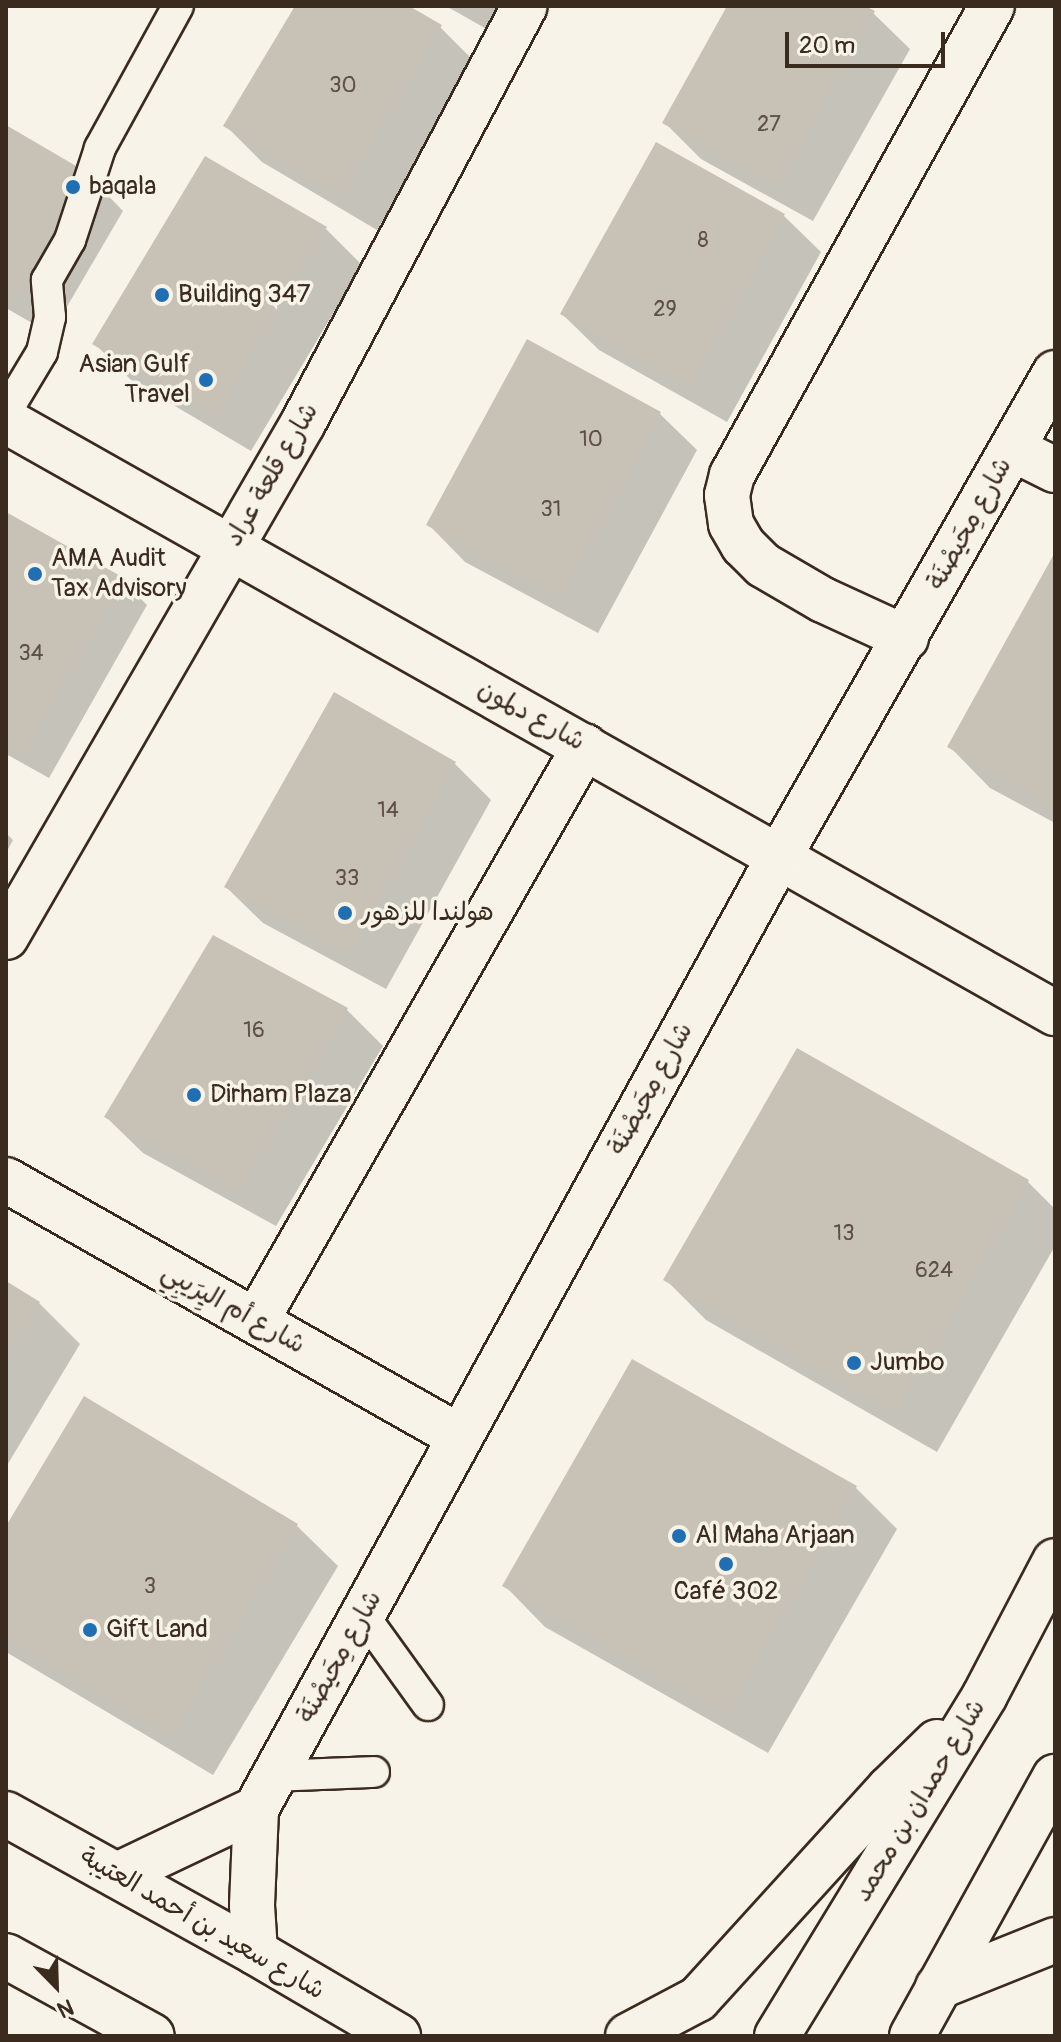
<!DOCTYPE html>
<html>
<head>
<meta charset="utf-8">
<style>
  body { margin:0 }
  #map { position:relative; width:1061px; height:2042px; overflow:hidden; background:#f7f3e8; font-family:Pangolin,"Playpen Sans Arabic",sans-serif }
  div>[style] { position:absolute }
  .shadow>* { inset:0; background:#0003 }
  .building>* { inset:0; background:#c8c1b6 }
  .roads { filter:drop-shadow(2px 0 #3b2a1e) drop-shadow(-2px 0 #3b2a1e) drop-shadow(0 2px #3b2a1e) drop-shadow(0 -2px #3b2a1e) }
  .lane>* { height:30px; margin:-15px; padding:0 15px; transform-origin:15px; border-radius:15px; background:#f7f3e8 }
  .street>* { height:44px; margin:-22px; padding:0 22px; transform-origin:22px; border-radius:22px; background:#f7f3e8 }
  .secondary>* { height:44px; margin:-22px; padding:0 22px; transform-origin:22px; border-radius:22px; background:#f7f3e8 }
  .primary>* { height:44px; margin:-22px; padding:0 22px; transform-origin:22px; border-radius:22px; background:#f7f3e8 }
  .dots>* { width:22px; height:22px; translate:-50% -50%; box-sizing:border-box; border:4px solid #f7f3e8; border-radius:50% }
  span { translate:-50% -50%; white-space:nowrap; text-align:center; line-height:1.15; -webkit-text-stroke:7px #f7f3e8; paint-order:stroke }
  .number-label { font-size:22px; color:#5e5044 }
  .number-label span { -webkit-text-stroke-width:0 }
  .poi-label { font-size:26px; color:#3b2a1e }
  .left { translate:0 -50%; text-align:left }
  .right { translate:-100% -50%; text-align:right }
  .street-label { font-size:26px; color:#3b2a1e }
  .frame { position:absolute; inset:0; border:8px solid #3b2a1e; pointer-events:none }
  .north { position:absolute; left:16px; top:1946px; width:80px; height:80px; -webkit-text-stroke:6px #f7f3e8; paint-order:stroke; rotate:157deg; font-size:22px; font-weight:700; line-height:32px; text-align:center; color:#3b2a1e }
  .north::after { content:''; display:block; margin:auto; width:28px; height:36px; background:#3b2a1e; clip-path:polygon(50% 0,100% 100%,50% 72%,0 100%) }
  .scale { position:absolute; left:785px; top:32px; width:160px; height:36px; box-sizing:border-box; border:4px solid #3b2a1e; border-top:0; padding-left:10px; font-size:24px; line-height:28px; white-space:nowrap; color:#3b2a1e; -webkit-text-stroke:6px #f7f3e8; paint-order:stroke }
</style>
</head>
<body>
<div id="map">
  <div class="shadow">
    <div style="clip-path:polygon(297px 6px,405px 6px,440px 27px,477px 64px,377px 230px,262px 162px,226px 126px)"></div>
    <div style="clip-path:polygon(446px 6px,514px 6px,497px 35px)"></div>
    <div style="clip-path:polygon(729px 6px,861px 6px,873px 13px,910px 49px,813px 221px,701px 159px,664px 122px)"></div>
    <div style="clip-path:polygon(6px 128px,87px 174px,123px 211px,51px 334px,6px 308px)"></div>
    <div style="clip-path:polygon(657px 145px,784px 216px,821px 252px,727px 422px,599px 350px,562px 314px)"></div>
    <div style="clip-path:polygon(326px 229px,362px 265px,251px 451px,131px 380px,95px 344px)"></div>
    <div style="clip-path:polygon(528px 342px,660px 414px,697px 450px,598px 633px,465px 562px,429px 525px)"></div>
    <div style="clip-path:polygon(6px 515px,122px 580px,147px 605px,49px 778px,6px 754px)"></div>
    <div style="clip-path:polygon(1055px 556px,1055px 823px,990px 788px,950px 747px)"></div>
    <div style="clip-path:polygon(455px 764px,491px 800px,386px 989px,263px 923px,226px 887px)"></div>
    <div style="clip-path:polygon(6px 833px,13px 840px,6px 853px)"></div>
    <div style="clip-path:polygon(346px 1009px,383px 1046px,276px 1226px,143px 1153px,106px 1117px)"></div>
    <div style="clip-path:polygon(1028px 1182px,1055px 1209px,1055px 1246px,937px 1452px,706px 1320px,666px 1280px)"></div>
    <div style="clip-path:polygon(6px 1284px,39px 1303px,80px 1344px,6px 1467px)"></div>
    <div style="clip-path:polygon(85px 1399px,297px 1526px,338px 1566px,213px 1775px,6px 1652px,6px 1530px)"></div>
    <div style="clip-path:polygon(856px 1488px,897px 1529px,768px 1753px,545px 1627px,505px 1586px)"></div>
  </div>
  <div class="building">
    <div style="clip-path:polygon(295px 6px,409px 6px,442px 25px,340px 195px,223px 126px)"></div>
    <div style="clip-path:polygon(727px 6px,865px 6px,875px 11px,776px 186px,662px 123px)"></div>
    <div style="clip-path:polygon(6px 125px,88px 173px,14px 299px,6px 294px)"></div>
    <div style="clip-path:polygon(656px 142px,785px 214px,690px 387px,560px 314px)"></div>
    <div style="clip-path:polygon(205px 156px,327px 227px,214px 416px,92px 344px)"></div>
    <div style="clip-path:polygon(527px 339px,661px 412px,561px 598px,426px 525px)"></div>
    <div style="clip-path:polygon(6px 512px,124px 578px,23px 755px,6px 745px)"></div>
    <div style="clip-path:polygon(1055px 552px,1055px 807px,947px 747px)"></div>
    <div style="clip-path:polygon(334px 692px,456px 762px,349px 954px,224px 887px)"></div>
    <div style="clip-path:polygon(213px 935px,348px 1008px,239px 1191px,104px 1117px)"></div>
    <div style="clip-path:polygon(797px 1048px,1029px 1180px,896px 1413px,663px 1280px)"></div>
    <div style="clip-path:polygon(6px 1281px,40px 1302px,6px 1359px)"></div>
    <div style="clip-path:polygon(632px 1359px,857px 1486px,726px 1714px,502px 1586px)"></div>
    <div style="clip-path:polygon(84px 1396px,298px 1524px,171px 1736px,6px 1637px,6px 1526px)"></div>
  </div>
  <div class="roads">
    <div class="lane">
      <div style="left:6px;top:412px;width:70px;rotate:-59deg"></div>
      <div style="left:42px;top:352px;width:36px;rotate:-77deg"></div>
      <div style="left:50px;top:317px;width:37px;rotate:-95deg"></div>
      <div style="left:47px;top:280px;width:46px;rotate:-60.1deg"></div>
      <div style="left:70px;top:240px;width:97px;rotate:-71.9deg"></div>
      <div style="left:100px;top:148px;width:162px;rotate:-61.2deg"></div>
      <div style="left:363px;top:1615px;width:111px;rotate:54.2deg"></div>
      <div style="left:274px;top:1776px;width:100px;rotate:-2.3deg"></div>
    </div>
    <div class="street">
      <div style="left:6px;top:421px;width:1205px;rotate:29.44deg"></div>
      <div style="left:1013px;top:449px;width:47px;rotate:26.6deg"></div>
      <div style="left:906px;top:638px;width:91px;rotate:-155.4deg"></div>
      <div style="left:823px;top:600px;width:69px;rotate:-149.7deg"></div>
      <div style="left:763px;top:565px;width:28px;rotate:-135deg"></div>
      <div style="left:743px;top:545px;width:24px;rotate:-120deg"></div>
      <div style="left:731px;top:524px;width:29px;rotate:-98deg"></div>
      <div style="left:727px;top:495px;width:21px;rotate:-76deg"></div>
      <div style="left:732px;top:475px;width:536px;rotate:-61deg"></div>
      <div style="left:6px;top:937px;width:594px;rotate:-59.98deg"></div>
      <div style="left:303px;top:423px;width:472px;rotate:-62deg"></div>
      <div style="left:6px;top:1180px;width:522px;rotate:29.51deg"></div>
      <div style="left:256px;top:1321px;width:662px;rotate:-60.22deg"></div>
      <div style="left:117px;top:1875px;width:154px;rotate:-25.4deg"></div>
      <div style="left:255px;top:1952px;width:47px;rotate:-93.7deg"></div>
      <div style="left:252px;top:1905px;width:96px;rotate:-87.6deg"></div>
      <div style="left:256px;top:1809px;width:1088px;rotate:-61.22deg"></div>
      <div style="left:780px;top:855px;width:555px;rotate:-60.29deg"></div>
    </div>
    <div class="secondary">
      <div style="left:6px;top:1814px;width:285px;rotate:29deg"></div>
      <div style="left:255px;top:1952px;width:166px;rotate:30.4deg"></div>
      <div style="left:6px;top:1956px;width:166px;rotate:28.7deg"></div>
    </div>
    <div class="primary">
      <div style="left:938px;top:1987px;width:126px;rotate:-21.9deg"></div>
      <div style="left:628px;top:2036px;width:79px;rotate:-27.9deg"></div>
      <div style="left:698px;top:1999px;width:284px;rotate:-47.7deg"></div>
      <div style="left:889px;top:1789px;width:67px;rotate:-44.4deg"></div>
      <div style="left:777px;top:2036px;width:399px;rotate:-58.6deg"></div>
      <div style="left:985px;top:1695px;width:151px;rotate:-62.4deg"></div>
      <div style="left:912px;top:2036px;width:296px;rotate:-61.1deg"></div>
    </div>
  </div>
  <div class="dots">
    <div style="left:73px;top:187px;background:#1f6fb2"></div>
    <div style="left:162px;top:295px;background:#1f6fb2"></div>
    <div style="left:206px;top:380px;background:#1f6fb2"></div>
    <div style="left:35px;top:574px;background:#1f6fb2"></div>
    <div style="left:345px;top:913px;background:#1f6fb2"></div>
    <div style="left:194px;top:1095px;background:#1f6fb2"></div>
    <div style="left:854px;top:1363px;background:#1f6fb2"></div>
    <div style="left:679px;top:1536px;background:#1f6fb2"></div>
    <div style="left:726px;top:1564px;background:#1f6fb2"></div>
    <div style="left:90px;top:1630px;background:#1f6fb2"></div>
  </div>
  <div class="number-label">
    <span style="left:343px;top:86px">30</span>
    <span style="left:769px;top:125px">27</span>
    <span style="left:703px;top:241px">8</span>
    <span style="left:665px;top:310px">29</span>
    <span style="left:591px;top:440px">10</span>
    <span style="left:551px;top:510px">31</span>
    <span style="left:31px;top:654px">34</span>
    <span style="left:388px;top:811px">14</span>
    <span style="left:347px;top:879px">33</span>
    <span style="left:254px;top:1031px">16</span>
    <span style="left:844px;top:1234px">13</span>
    <span style="left:934px;top:1271px">624</span>
    <span style="left:150px;top:1587px">3</span>
  </div>
  <div class="poi-label">
    <span class="left" style="left:89px;top:187px">baqala</span>
    <span class="left" style="left:178px;top:295px">Building 347</span>
    <span class="right" style="left:190px;top:380px">Asian Gulf<br>Travel</span>
    <span class="left" style="left:51px;top:574px">AMA Audit<br>Tax Advisory</span>
    <span class="left" style="left:361px;top:913px">هولندا للزهور</span>
    <span class="left" style="left:210px;top:1095px">Dirham Plaza</span>
    <span class="left" style="left:870px;top:1363px">Jumbo</span>
    <span class="left" style="left:695px;top:1536px">Al Maha Arjaan</span>
    <span style="left:726px;top:1592px">Café 302</span>
    <span class="left" style="left:106px;top:1630px">Gift Land</span>
  </div>
  <div class="street-label">
    <span style="left:272px;top:475px;rotate:-60deg">شارع قلعة عراد</span>
    <span style="left:970px;top:524px;rotate:-61deg">شارع مِحَيصْنَة</span>
    <span style="left:531px;top:716px;rotate:29deg">شارع دلمون</span>
    <span style="left:651px;top:1089px;rotate:-61deg">شارع مِحَيصْنَة</span>
    <span style="left:233px;top:1309px;rotate:29deg">شارع أم اليِرَيبِي</span>
    <span style="left:340px;top:1657px;rotate:-61deg">شارع مِحَيصْنَة</span>
    <span style="left:920px;top:1801px;rotate:-59deg">شارع حمدان بن محمد</span>
    <span style="left:202px;top:1924px;rotate:30deg">شارع سعيد بن أحمد العتيبة</span>
  </div>
  <div class="frame"></div>
  <div class="north">N</div>
  <div class="scale">20 m</div>
</div>
</body>
</html>
